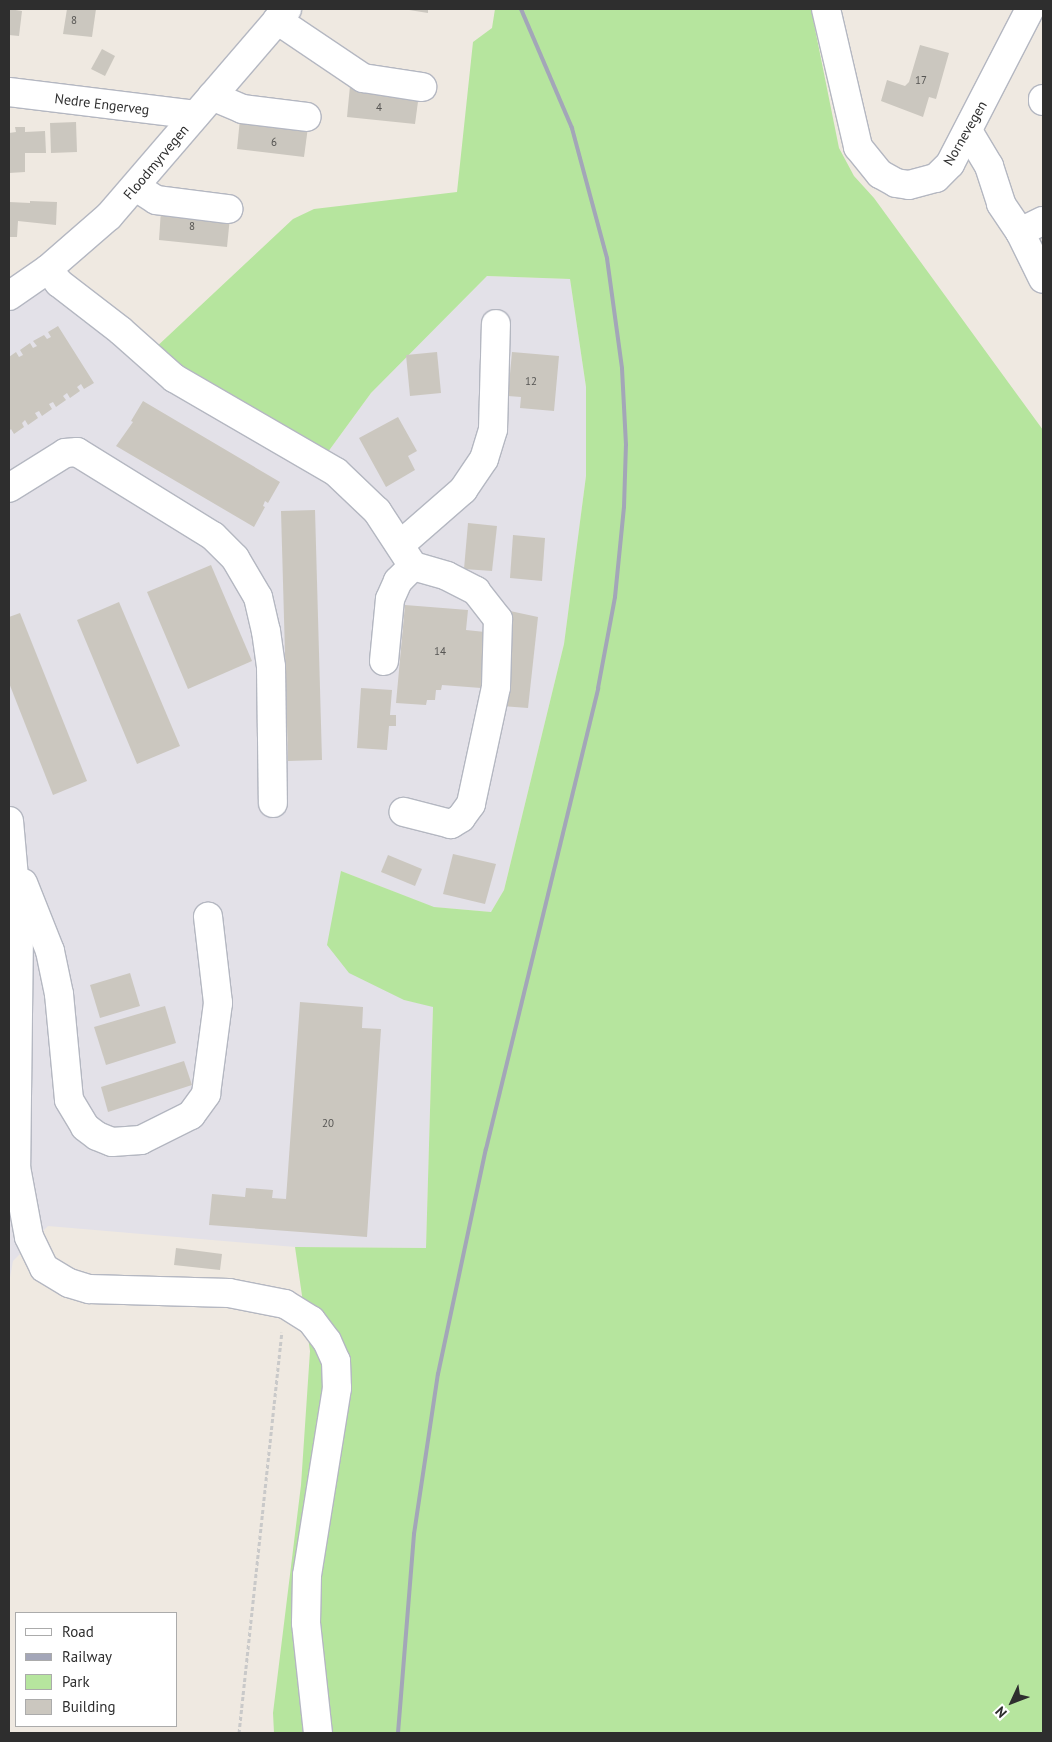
<!DOCTYPE html>
<html>
<head>
<meta charset="utf-8">
<style>
  body { margin:0 }
  #map { position:relative; width:1052px; height:1742px; overflow:hidden; background:#efe9e1; font-family:"PT Sans",sans-serif }
  div>[style] { position:absolute }
  .industrial>* { inset:0; background:#e3e1e8 }
  .green>* { inset:0; background:#b6e59e }
  .building>* { inset:0; background:#cbc7bf }
  .path>* { height:3px; margin-top:-1.5px; transform-origin:0; background:repeating-linear-gradient(90deg,#c9c9c9 0 4px,transparent 0 6.5px) }
  .roads { filter:drop-shadow(1px 0 #b4b7c1) drop-shadow(-1px 0 #b4b7c1) drop-shadow(0 1px #b4b7c1) drop-shadow(0 -1px #b4b7c1) }
  .minor>* { height:28px; margin:-14px; padding:0 14px; transform-origin:14px; border-radius:14px; background:#fff }
  .rail>* { height:4px; margin:-2px; padding:0 2px; transform-origin:2px; border-radius:2px; background:#a3a6b8 }
  span { translate:-50% -50%; white-space:nowrap; text-align:center; line-height:1.15; -webkit-text-stroke:4px #fff; paint-order:stroke }
  .number-label { font-size:11px; color:#555452 }
  .number-label span { -webkit-text-stroke-width:0 }
  .street-label { font-size:14px; color:#2e2e2e }
  .frame { position:absolute; inset:0; border:10px solid #2e2e2e; pointer-events:none }
  .legend { position:absolute; left:15px; top:1612px; width:162px; height:115px; box-sizing:border-box; background:#fff; border:1px solid #ababab; margin:0; padding:6px 9px; list-style:none; font-size:15px; color:#2e2e2e }
  .legend li { display:flex; align-items:center; gap:10px; height:25px }
  .legend b { width:25px; border:1px solid #ababab }
  .north { position:absolute; left:987px; top:1677px; width:50px; height:50px; -webkit-text-stroke:4px #fff; paint-order:stroke; rotate:227deg; font-size:14px; font-weight:700; line-height:20px; text-align:center; color:#2e2e2e }
  .north::after { content:''; display:block; margin:auto; width:18px; height:22px; background:#2e2e2e; clip-path:polygon(50% 0,100% 100%,50% 72%,0 100%) }
</style>
</head>
<body>
<div id="map">
  <div class="industrial">
    <div style="clip-path:polygon(52px 256px,152px 351px,325px 456px,371px 393px,487px 276px,570px 279px,586px 387px,586px 476px,564px 644px,504px 890px,491px 912px,433px 907px,341px 871px,404px 1000px,433px 1006px,426px 1248px,295px 1247px,48px 1226px,13px 1261px,9px 1283px,9px 287px)"></div>
  </div>
  <div class="green">
    <div style="clip-path:polygon(495px 9px,811px 9px,839px 148px,854px 176px,874px 198px,1043px 430px,1043px 1733px,274px 1733px,273px 1713px,301px 1485px,310px 1351px,295px 1247px,426px 1248px,433px 1007px,404px 1000px,349px 973px,327px 945px,341px 871px,434px 907px,491px 912px,504px 890px,564px 644px,586px 476px,586px 387px,570px 279px,487px 276px,371px 393px,325px 456px,152px 351px,293px 219px,314px 209px,457px 192px,473px 42px,492px 28px)"></div>
  </div>
  <div class="building">
    <div style="clip-path:polygon(9px 9px,22px 11px,19px 36px,9px 35px)"></div>
    <div style="clip-path:polygon(67px 9px,96px 9px,92px 37px,63px 34px)"></div>
    <div style="clip-path:polygon(403px 9px,428px 9px,428px 13px)"></div>
    <div style="clip-path:polygon(920px 45px,949px 53px,936px 99px,929px 97px,923px 117px,881px 101px,887px 80px,905px 86px,909px 82px)"></div>
    <div style="clip-path:polygon(102px 49px,115px 56px,105px 76px,91px 69px)"></div>
    <div style="clip-path:polygon(350px 86px,419px 94px,415px 124px,347px 117px)"></div>
    <div style="clip-path:polygon(240px 119px,308px 127px,304px 157px,237px 149px)"></div>
    <div style="clip-path:polygon(76px 122px,77px 152px,51px 153px,50px 123px)"></div>
    <div style="clip-path:polygon(15px 127px,25px 127px,25px 132px,45px 131px,46px 153px,25px 153px,25px 172px,9px 173px,9px 133px,16px 132px)"></div>
    <div style="clip-path:polygon(30px 201px,57px 202px,56px 225px,18px 221px,17px 237px,9px 237px,9px 202px,30px 203px)"></div>
    <div style="clip-path:polygon(161px 210px,230px 217px,227px 247px,159px 240px)"></div>
    <div style="clip-path:polygon(58px 326px,94px 383px,84px 389px,81px 384px,77px 387px,80px 391px,70px 398px,67px 393px,63px 396px,66px 400px,56px 407px,53px 402px,49px 404px,52px 409px,42px 416px,39px 411px,35px 413px,38px 418px,28px 425px,25px 420px,22px 423px,24px 427px,14px 434px,11px 429px,9px 431px,9px 357px,16px 352px,19px 357px,23px 355px,20px 350px,30px 343px,33px 348px,37px 346px,33px 341px,44px 335px,47px 339px,51px 337px,48px 332px)"></div>
    <div style="clip-path:polygon(437px 352px,441px 393px,410px 396px,406px 355px)"></div>
    <div style="clip-path:polygon(512px 352px,559px 356px,554px 411px,520px 408px,521px 397px,508px 396px)"></div>
    <div style="clip-path:polygon(143px 401px,280px 482px,268px 503px,265px 501px,263px 506px,265px 507px,254px 527px,116px 446px,133px 422px,131px 421px)"></div>
    <div style="clip-path:polygon(398px 417px,417px 451px,408px 456px,415px 470px,386px 487px,359px 438px)"></div>
    <div style="clip-path:polygon(315px 510px,322px 760px,288px 761px,281px 511px)"></div>
    <div style="clip-path:polygon(468px 523px,497px 526px,492px 571px,464px 569px)"></div>
    <div style="clip-path:polygon(513px 535px,545px 538px,542px 581px,510px 578px)"></div>
    <div style="clip-path:polygon(211px 565px,252px 661px,188px 689px,147px 592px)"></div>
    <div style="clip-path:polygon(119px 602px,180px 746px,137px 764px,77px 620px)"></div>
    <div style="clip-path:polygon(405px 605px,468px 610px,466px 630px,485px 632px,481px 688px,442px 685px,441px 690px,436px 690px,435px 700px,427px 700px,426px 705px,396px 703px)"></div>
    <div style="clip-path:polygon(510px 611px,538px 617px,528px 708px,502px 706px)"></div>
    <div style="clip-path:polygon(20px 613px,87px 781px,53px 795px,9px 683px,9px 617px)"></div>
    <div style="clip-path:polygon(361px 688px,392px 690px,390px 715px,396px 715px,396px 726px,389px 726px,387px 750px,357px 748px)"></div>
    <div style="clip-path:polygon(453px 854px,496px 864px,485px 904px,443px 894px)"></div>
    <div style="clip-path:polygon(388px 855px,422px 869px,415px 886px,381px 872px)"></div>
    <div style="clip-path:polygon(130px 973px,140px 1006px,100px 1018px,90px 985px)"></div>
    <div style="clip-path:polygon(300px 1002px,363px 1007px,362px 1028px,381px 1029px,367px 1237px,209px 1225px,212px 1194px,245px 1197px,246px 1188px,273px 1190px,272px 1198px,286px 1199px)"></div>
    <div style="clip-path:polygon(165px 1006px,176px 1043px,106px 1065px,94px 1027px)"></div>
    <div style="clip-path:polygon(184px 1061px,192px 1085px,108px 1112px,101px 1087px)"></div>
    <div style="clip-path:polygon(176px 1248px,222px 1254px,220px 1270px,174px 1265px)"></div>
  </div>
  <div class="path">
    <div style="left:239px;top:1733px;width:403px;rotate:-83.9deg"></div>
  </div>
  <div class="roads">
    <div class="minor">
      <div style="left:826px;top:9px;width:142px;rotate:76.9deg"></div>
      <div style="left:858px;top:147px;width:35px;rotate:51deg"></div>
      <div style="left:880px;top:174px;width:18px;rotate:29deg"></div>
      <div style="left:896px;top:183px;width:13px;rotate:9deg"></div>
      <div style="left:909px;top:185px;width:28px;rotate:-15deg"></div>
      <div style="left:936px;top:178px;width:20px;rotate:-45deg"></div>
      <div style="left:950px;top:164px;width:174px;rotate:-62.7deg"></div>
      <div style="left:277px;top:20px;width:104px;rotate:34deg"></div>
      <div style="left:363px;top:78px;width:60px;rotate:8.7deg"></div>
      <div style="left:9px;top:92px;width:188px;rotate:7deg"></div>
      <div style="left:212px;top:96px;width:33px;rotate:23deg"></div>
      <div style="left:242px;top:109px;width:65px;rotate:7deg"></div>
      <div style="left:1043px;top:99px;width:2px;rotate:90deg"></div>
      <div style="left:968px;top:131px;width:41px;rotate:59deg"></div>
      <div style="left:989px;top:166px;width:40px;rotate:72deg"></div>
      <div style="left:1001px;top:204px;width:34px;rotate:56deg"></div>
      <div style="left:1020px;top:232px;width:52px;rotate:63.9deg"></div>
      <div style="left:136px;top:187px;width:24px;rotate:33deg"></div>
      <div style="left:156px;top:200px;width:73px;rotate:7.1deg"></div>
      <div style="left:1020px;top:232px;width:25px;rotate:-26deg"></div>
      <div style="left:48px;top:269px;width:18px;rotate:52deg"></div>
      <div style="left:59px;top:283px;width:78px;rotate:37.7deg"></div>
      <div style="left:121px;top:331px;width:71px;rotate:41.6deg"></div>
      <div style="left:174px;top:378px;width:187px;rotate:30.1deg"></div>
      <div style="left:336px;top:472px;width:57px;rotate:43.6deg"></div>
      <div style="left:377px;top:511px;width:66px;rotate:56.8deg"></div>
      <div style="left:9px;top:296px;width:47px;rotate:-34.7deg"></div>
      <div style="left:48px;top:269px;width:81px;rotate:-41deg"></div>
      <div style="left:109px;top:216px;width:273px;rotate:-49.3deg"></div>
      <div style="left:9px;top:488px;width:66px;rotate:-32deg"></div>
      <div style="left:65px;top:453px;width:12px;rotate:-5deg"></div>
      <div style="left:77px;top:452px;width:160px;rotate:31.7deg"></div>
      <div style="left:213px;top:536px;width:31px;rotate:45deg"></div>
      <div style="left:235px;top:558px;width:45px;rotate:59.5deg"></div>
      <div style="left:258px;top:597px;width:35px;rotate:77deg"></div>
      <div style="left:266px;top:631px;width:36px;rotate:82deg"></div>
      <div style="left:271px;top:667px;width:136px;rotate:89.2deg"></div>
      <div style="left:400px;top:545px;width:84px;rotate:-41.1deg"></div>
      <div style="left:463px;top:490px;width:37px;rotate:-56deg"></div>
      <div style="left:484px;top:459px;width:31px;rotate:-73deg"></div>
      <div style="left:493px;top:429px;width:105px;rotate:-88.4deg"></div>
      <div style="left:384px;top:661px;width:62px;rotate:-84.5deg"></div>
      <div style="left:390px;top:599px;width:20px;rotate:-66deg"></div>
      <div style="left:398px;top:581px;width:21px;rotate:-45deg"></div>
      <div style="left:413px;top:566px;width:35px;rotate:16deg"></div>
      <div style="left:447px;top:576px;width:33px;rotate:27deg"></div>
      <div style="left:476px;top:591px;width:36px;rotate:52deg"></div>
      <div style="left:498px;top:619px;width:68px;rotate:91.7deg"></div>
      <div style="left:496px;top:687px;width:120px;rotate:102.1deg"></div>
      <div style="left:471px;top:804px;width:17px;rotate:126deg"></div>
      <div style="left:461px;top:818px;width:12px;rotate:149deg"></div>
      <div style="left:451px;top:824px;width:49px;rotate:-165.7deg"></div>
      <div style="left:9px;top:821px;width:111px;rotate:84.9deg"></div>
      <div style="left:19px;top:932px;width:235px;rotate:90.7deg"></div>
      <div style="left:16px;top:1167px;width:71px;rotate:79.5deg"></div>
      <div style="left:29px;top:1237px;width:34px;rotate:64deg"></div>
      <div style="left:44px;top:1268px;width:29px;rotate:31deg"></div>
      <div style="left:69px;top:1283px;width:21px;rotate:17deg"></div>
      <div style="left:89px;top:1289px;width:140px;rotate:1.6deg"></div>
      <div style="left:229px;top:1293px;width:57px;rotate:11.1deg"></div>
      <div style="left:285px;top:1304px;width:31px;rotate:32deg"></div>
      <div style="left:311px;top:1320px;width:26px;rotate:53deg"></div>
      <div style="left:327px;top:1341px;width:22px;rotate:66deg"></div>
      <div style="left:336px;top:1361px;width:27px;rotate:88deg"></div>
      <div style="left:337px;top:1388px;width:189px;rotate:99.1deg"></div>
      <div style="left:307px;top:1575px;width:48px;rotate:91.2deg"></div>
      <div style="left:306px;top:1623px;width:111px;rotate:83.8deg"></div>
      <div style="left:23px;top:883px;width:73px;rotate:68.3deg"></div>
      <div style="left:50px;top:951px;width:44px;rotate:78.2deg"></div>
      <div style="left:59px;top:994px;width:106px;rotate:84.6deg"></div>
      <div style="left:69px;top:1100px;width:31px;rotate:59deg"></div>
      <div style="left:85px;top:1127px;width:15px;rotate:37deg"></div>
      <div style="left:97px;top:1136px;width:16px;rotate:22deg"></div>
      <div style="left:112px;top:1142px;width:29px;rotate:-4deg"></div>
      <div style="left:141px;top:1140px;width:56px;rotate:-26.6deg"></div>
      <div style="left:191px;top:1115px;width:26px;rotate:-54deg"></div>
      <div style="left:206px;top:1094px;width:92px;rotate:-82.5deg"></div>
      <div style="left:218px;top:1003px;width:87px;rotate:-96.6deg"></div>
    </div>
  </div>
  <div class="rail">
    <div style="left:398px;top:1733px;width:200px;rotate:-85.4deg"></div>
    <div style="left:414px;top:1534px;width:162px;rotate:-81.5deg"></div>
    <div style="left:438px;top:1374px;width:230px;rotate:-78deg"></div>
    <div style="left:486px;top:1149px;width:474px;rotate:-76.3deg"></div>
    <div style="left:598px;top:688px;width:93px;rotate:-79.4deg"></div>
    <div style="left:615px;top:597px;width:90px;rotate:-84.3deg"></div>
    <div style="left:624px;top:507px;width:62px;rotate:-88.2deg"></div>
    <div style="left:626px;top:445px;width:77px;rotate:-93deg"></div>
    <div style="left:622px;top:368px;width:111px;rotate:-97.8deg"></div>
    <div style="left:607px;top:258px;width:135px;rotate:-105.1deg"></div>
    <div style="left:572px;top:128px;width:129px;rotate:-113.2deg"></div>
  </div>
  <div class="number-label">
    <span style="left:74px;top:20px">8</span>
    <span style="left:921px;top:80px">17</span>
    <span style="left:379px;top:107px">4</span>
    <span style="left:274px;top:142px">6</span>
    <span style="left:192px;top:226px">8</span>
    <span style="left:531px;top:381px">12</span>
    <span style="left:440px;top:651px">14</span>
    <span style="left:328px;top:1123px">20</span>
  </div>
  <div class="street-label">
    <span style="left:102px;top:104px;rotate:7deg">Nedre Engerveg</span>
    <span style="left:965px;top:133px;rotate:-60deg">Nornevegen</span>
    <span style="left:156px;top:162px;rotate:-50deg">Floodmyrvegen</span>
  </div>
  <div class="frame"></div>
  <ul class="legend">
  <li><b style="height:6px;background:#fff"></b>Road</li>
  <li><b style="height:6px;background:#a3a6b8"></b>Railway</li>
  <li><b style="height:14px;background:#b6e59e"></b>Park</li>
  <li><b style="height:14px;background:#cbc7bf"></b>Building</li>
  </ul>
  <div class="north">N</div>
</div>
</body>
</html>
